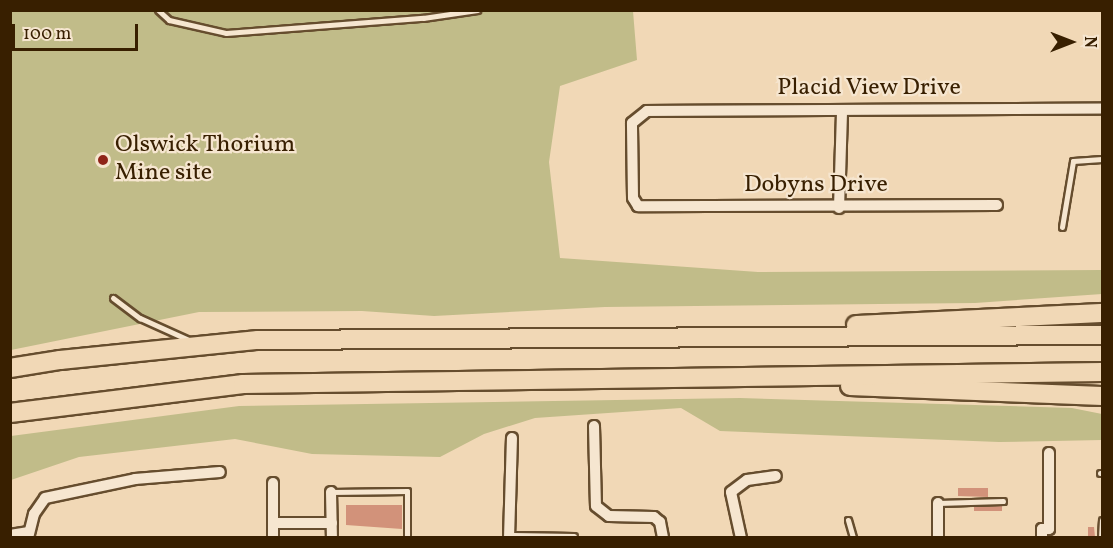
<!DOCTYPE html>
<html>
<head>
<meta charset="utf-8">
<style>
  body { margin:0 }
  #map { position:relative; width:1113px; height:548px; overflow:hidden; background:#f1d8b6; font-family:Vollkorn,serif }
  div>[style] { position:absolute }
  .green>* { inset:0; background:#c1bc89 }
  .building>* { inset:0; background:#d2927a }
  .roads { filter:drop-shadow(2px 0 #664d2e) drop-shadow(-2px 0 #664d2e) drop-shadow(0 2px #664d2e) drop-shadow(0 -2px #664d2e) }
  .lane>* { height:5px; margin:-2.5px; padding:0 2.5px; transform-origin:2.5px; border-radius:2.5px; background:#f6e6d0 }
  .street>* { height:10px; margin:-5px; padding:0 5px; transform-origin:5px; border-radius:5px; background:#f6e6d0 }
  .highway>* { height:18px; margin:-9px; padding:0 9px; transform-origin:9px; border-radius:9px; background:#f1d8b6 }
  .dots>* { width:16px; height:16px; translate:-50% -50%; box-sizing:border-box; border:3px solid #f6e6d0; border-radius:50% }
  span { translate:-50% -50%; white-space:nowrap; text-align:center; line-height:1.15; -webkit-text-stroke:4.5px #f6e6d0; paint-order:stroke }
  .street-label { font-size:24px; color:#381f00 }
  .poi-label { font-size:24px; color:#381f00 }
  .left { translate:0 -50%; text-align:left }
  .frame { position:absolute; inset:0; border:12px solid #381f00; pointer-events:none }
  .north { position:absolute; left:1041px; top:12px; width:60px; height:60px; -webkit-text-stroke:4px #f6e6d0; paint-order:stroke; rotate:90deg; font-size:16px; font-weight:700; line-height:24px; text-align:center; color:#381f00 }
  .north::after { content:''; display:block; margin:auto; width:21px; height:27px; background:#381f00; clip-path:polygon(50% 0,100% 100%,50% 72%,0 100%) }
  .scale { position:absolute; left:12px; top:24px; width:126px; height:27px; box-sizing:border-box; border:3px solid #381f00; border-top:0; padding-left:8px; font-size:18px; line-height:21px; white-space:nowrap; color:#381f00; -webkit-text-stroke:4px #f6e6d0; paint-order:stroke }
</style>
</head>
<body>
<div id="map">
  <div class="green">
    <div style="clip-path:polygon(11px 11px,633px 11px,637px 60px,560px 86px,549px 162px,560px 258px,758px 272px,1102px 270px,1102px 294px,975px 303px,605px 307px,434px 316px,362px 311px,199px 312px,11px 350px)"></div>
    <div style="clip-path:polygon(740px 398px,1072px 408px,1102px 414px,1102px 440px,999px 442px,720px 431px,681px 408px,535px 418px,484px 434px,440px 457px,312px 454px,235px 439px,79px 457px,11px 480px,11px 436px,239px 406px)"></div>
  </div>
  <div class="building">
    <div style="clip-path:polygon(958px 488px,988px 488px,988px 497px,958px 496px)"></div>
    <div style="clip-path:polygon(346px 505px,402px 505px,402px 529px,346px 525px)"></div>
    <div style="clip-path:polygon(1002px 506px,1002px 511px,974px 511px,974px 507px)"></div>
    <div style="clip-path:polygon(1088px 527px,1094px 527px,1095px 537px,1088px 537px)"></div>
  </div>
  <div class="roads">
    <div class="lane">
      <div style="left:158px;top:10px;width:15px;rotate:42deg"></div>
      <div style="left:169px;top:20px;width:58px;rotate:12.8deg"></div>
      <div style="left:226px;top:33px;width:198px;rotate:-4.4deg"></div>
      <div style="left:423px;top:18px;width:55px;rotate:-8.4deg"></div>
      <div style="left:1062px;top:227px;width:67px;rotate:-80.5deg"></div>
      <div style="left:1073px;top:161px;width:29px;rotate:-4deg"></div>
      <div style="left:113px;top:298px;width:34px;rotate:37deg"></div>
      <div style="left:140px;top:318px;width:56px;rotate:24.3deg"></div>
      <div style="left:1100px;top:473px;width:2px"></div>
      <div style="left:331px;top:492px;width:76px;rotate:-0.8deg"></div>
      <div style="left:407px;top:491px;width:47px;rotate:90deg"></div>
      <div style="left:938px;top:503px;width:65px;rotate:-1.8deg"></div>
      <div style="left:848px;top:520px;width:19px;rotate:74deg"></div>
      <div style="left:509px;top:535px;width:65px;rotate:0.9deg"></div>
      <div style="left:1101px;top:538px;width:18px;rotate:-87deg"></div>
    </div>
    <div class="street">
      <div style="left:997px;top:205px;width:359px;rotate:179.8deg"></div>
      <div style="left:638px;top:206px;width:9px;rotate:-122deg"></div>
      <div style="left:633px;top:198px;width:75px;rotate:-90.8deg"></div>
      <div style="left:632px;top:123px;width:19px;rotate:-39deg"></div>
      <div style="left:647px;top:111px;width:455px;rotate:-0.3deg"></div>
      <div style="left:839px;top:208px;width:97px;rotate:-88.2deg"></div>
      <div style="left:594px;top:426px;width:80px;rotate:88.6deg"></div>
      <div style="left:596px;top:506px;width:16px;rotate:38deg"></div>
      <div style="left:609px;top:516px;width:45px;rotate:1.3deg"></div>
      <div style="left:654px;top:517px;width:8px;rotate:40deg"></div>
      <div style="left:660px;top:522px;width:16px;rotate:79deg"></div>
      <div style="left:331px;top:492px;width:46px;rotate:88.8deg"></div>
      <div style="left:938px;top:503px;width:35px;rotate:90deg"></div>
      <div style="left:273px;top:523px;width:59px"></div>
      <div style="left:10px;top:535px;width:19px;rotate:-9deg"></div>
      <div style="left:28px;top:538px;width:25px;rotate:-76deg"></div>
      <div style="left:34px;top:514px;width:19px;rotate:-55deg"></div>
      <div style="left:45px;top:498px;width:92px;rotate:-11.9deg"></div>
      <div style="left:135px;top:479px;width:85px;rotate:-4.7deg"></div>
      <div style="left:273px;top:538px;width:55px;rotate:-90deg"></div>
      <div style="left:509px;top:538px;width:100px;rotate:-88.3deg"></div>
      <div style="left:741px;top:538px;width:47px;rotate:-102.3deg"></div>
      <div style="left:731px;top:492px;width:20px;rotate:-37deg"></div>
      <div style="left:747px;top:480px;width:29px;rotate:-8deg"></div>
      <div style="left:1042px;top:538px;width:9px;rotate:-90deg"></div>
      <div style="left:1042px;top:529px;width:7px"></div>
      <div style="left:1049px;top:529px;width:76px;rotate:-90deg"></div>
    </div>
    <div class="highway">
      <div style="left:856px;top:325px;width:246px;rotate:-2.8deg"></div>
      <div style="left:10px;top:368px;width:51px;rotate:-9.1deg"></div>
      <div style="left:60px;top:360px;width:199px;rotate:-5.8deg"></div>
      <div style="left:258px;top:340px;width:844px;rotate:-0.34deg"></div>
      <div style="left:850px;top:386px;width:252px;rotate:2.3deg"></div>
      <div style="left:10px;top:413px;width:235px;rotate:-7.1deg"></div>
      <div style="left:243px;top:384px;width:859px;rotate:-0.8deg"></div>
    </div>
  </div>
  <div class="dots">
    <div style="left:103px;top:160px;background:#8f2418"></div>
  </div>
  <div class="street-label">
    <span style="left:869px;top:89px">Placid View Drive</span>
    <span style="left:816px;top:186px">Dobyns Drive</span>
  </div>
  <div class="poi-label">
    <span class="left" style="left:115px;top:160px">Olswick Thorium<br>Mine site</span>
  </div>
  <div class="frame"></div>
  <div class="north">N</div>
  <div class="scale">100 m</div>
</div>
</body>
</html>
